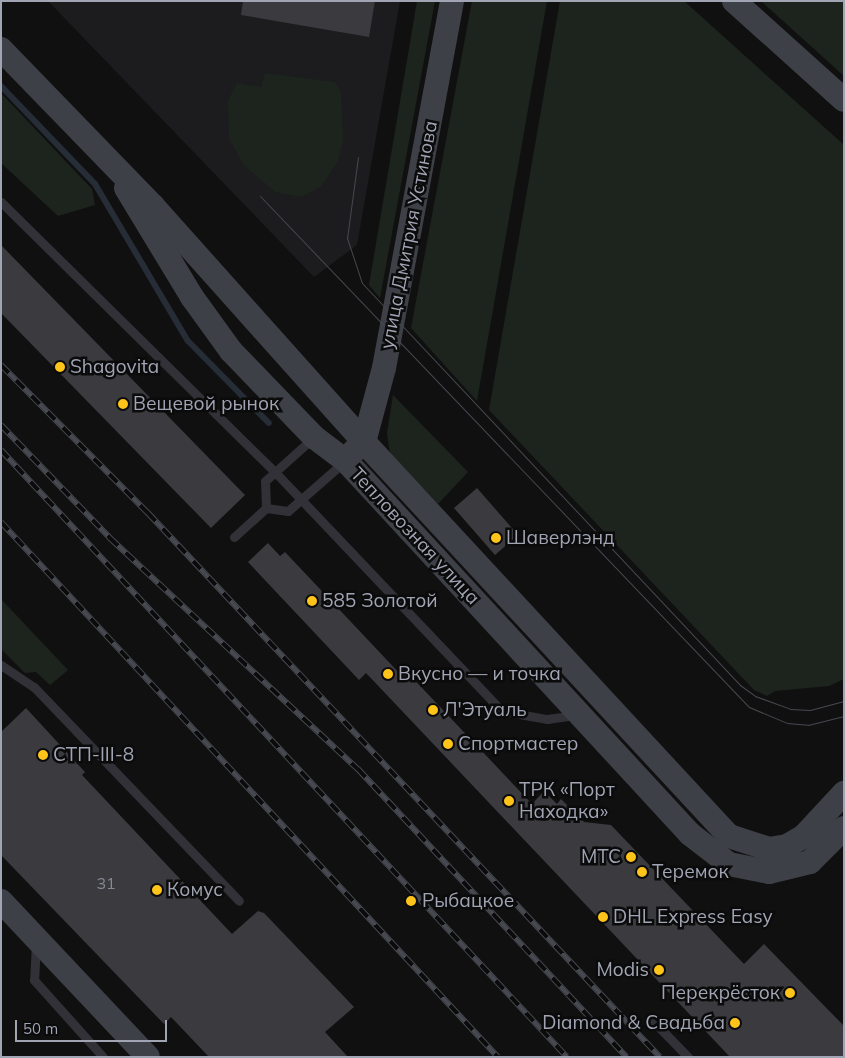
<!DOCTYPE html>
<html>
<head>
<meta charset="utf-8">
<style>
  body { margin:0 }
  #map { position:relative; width:845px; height:1058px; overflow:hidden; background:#101011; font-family:Mulish,sans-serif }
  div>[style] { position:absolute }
  .built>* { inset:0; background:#1c1c1e }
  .green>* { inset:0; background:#1c241d }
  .stream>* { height:6px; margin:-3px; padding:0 3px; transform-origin:3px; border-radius:3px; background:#262d36 }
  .building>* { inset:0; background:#3a3a3f }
  .lane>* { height:9px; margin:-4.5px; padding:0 4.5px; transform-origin:4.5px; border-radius:4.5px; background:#313137 }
  .secondary>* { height:24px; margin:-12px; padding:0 12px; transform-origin:12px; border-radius:12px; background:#3e4047 }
  .tram>* { height:1px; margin:-0.5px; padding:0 0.5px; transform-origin:0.5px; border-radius:0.5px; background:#474950 }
  .rail>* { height:5.5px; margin-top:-2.75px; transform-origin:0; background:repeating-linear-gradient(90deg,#0b0b0c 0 11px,#474950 0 22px); box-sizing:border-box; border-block:1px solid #474950 }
  .dots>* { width:14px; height:14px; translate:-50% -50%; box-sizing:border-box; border:2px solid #0b0b0c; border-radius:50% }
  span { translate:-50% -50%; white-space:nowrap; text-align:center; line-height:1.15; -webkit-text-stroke:5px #0b0b0c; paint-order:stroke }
  .number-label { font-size:16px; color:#868a96 }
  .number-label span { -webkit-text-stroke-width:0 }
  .street-label { font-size:19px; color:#a0a4b3 }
  .poi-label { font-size:19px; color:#a0a4b3 }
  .left { translate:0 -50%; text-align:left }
  .right { translate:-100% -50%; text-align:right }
  .frame { position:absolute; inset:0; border:2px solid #a0a4b3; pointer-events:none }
  .scale { position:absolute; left:15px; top:1020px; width:152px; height:22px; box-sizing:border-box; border:2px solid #a0a4b3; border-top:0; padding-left:6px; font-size:15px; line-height:18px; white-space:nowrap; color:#a0a4b3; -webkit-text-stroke:4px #0b0b0c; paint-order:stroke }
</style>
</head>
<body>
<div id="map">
  <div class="built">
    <div style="clip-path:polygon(48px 1px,400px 1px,357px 245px,314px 277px)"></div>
  </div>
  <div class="green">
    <div style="clip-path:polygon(417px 1px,435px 1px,380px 298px,369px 285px)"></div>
    <div style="clip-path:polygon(472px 1px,547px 1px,477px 401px,411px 328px)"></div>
    <div style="clip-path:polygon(560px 1px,684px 1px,844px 145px,844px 679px,829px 686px,775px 691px,767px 696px,754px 690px,489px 410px)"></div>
    <div style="clip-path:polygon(761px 1px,844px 1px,844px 76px)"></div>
    <div style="clip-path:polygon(265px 73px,335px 82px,341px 92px,343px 140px,338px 161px,321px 186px,302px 197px,275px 192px,243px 164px,229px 138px,228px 101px,237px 83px,261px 87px)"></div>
    <div style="clip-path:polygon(1px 93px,92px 189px,95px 205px,58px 216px,1px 163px)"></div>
    <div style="clip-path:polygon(393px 395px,468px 472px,438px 504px,390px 454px,387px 433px)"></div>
    <div style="clip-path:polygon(1px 599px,68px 670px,50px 685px,36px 672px,25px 673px,1px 649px)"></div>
  </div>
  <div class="stream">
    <div style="left:1px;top:86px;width:136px;rotate:46.2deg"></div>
    <div style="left:95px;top:184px;width:182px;rotate:59.4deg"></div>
    <div style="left:188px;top:341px;width:115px;rotate:45.4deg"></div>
  </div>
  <div class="building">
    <div style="clip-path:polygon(243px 1px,375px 1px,369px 37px,241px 15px)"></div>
    <div style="clip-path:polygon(1px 245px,245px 495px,211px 528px,1px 313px)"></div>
    <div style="clip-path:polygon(477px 488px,518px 535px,495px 555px,454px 508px)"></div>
    <div style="clip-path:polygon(268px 543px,280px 556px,285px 552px,402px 676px,407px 672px,532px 804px,544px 791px,557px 804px,561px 799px,584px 822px,611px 825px,744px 964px,764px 944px,844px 1026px,844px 1057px,730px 1057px,366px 673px,359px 680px,248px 562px)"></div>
    <div style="clip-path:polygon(26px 708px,85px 772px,82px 775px,232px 934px,258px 911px,264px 913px,354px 1007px,325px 1032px,348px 1057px,209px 1057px,171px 1017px,164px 1024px,1px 855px,1px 732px)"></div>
  </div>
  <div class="lane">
    <div style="left:1px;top:202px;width:385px;rotate:44.6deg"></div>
    <div style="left:275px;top:472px;width:52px;rotate:-41.9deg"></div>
    <div style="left:266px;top:508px;width:27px;rotate:-92deg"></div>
    <div style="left:265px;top:481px;width:13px;rotate:-42deg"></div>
    <div style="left:275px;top:472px;width:330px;rotate:46.5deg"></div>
    <div style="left:502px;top:711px;width:46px;rotate:10.1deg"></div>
    <div style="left:547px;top:719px;width:28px;rotate:-8deg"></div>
    <div style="left:234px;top:537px;width:43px;rotate:-42.2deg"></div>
    <div style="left:266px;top:508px;width:22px;rotate:8deg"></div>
    <div style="left:288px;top:511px;width:76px;rotate:-41.3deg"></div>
    <div style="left:1px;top:665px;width:40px;rotate:34deg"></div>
    <div style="left:34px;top:687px;width:296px;rotate:46.2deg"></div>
    <div style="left:36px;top:944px;width:36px;rotate:93deg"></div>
    <div style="left:34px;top:980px;width:103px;rotate:48.1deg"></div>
    <div style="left:654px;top:1022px;width:49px;rotate:45.8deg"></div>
  </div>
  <div class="secondary">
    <div style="left:734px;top:1px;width:148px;rotate:42deg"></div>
    <div style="left:1px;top:49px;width:219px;rotate:45.9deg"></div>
    <div style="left:153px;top:206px;width:317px;rotate:48.2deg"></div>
    <div style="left:364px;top:442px;width:537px;rotate:47.19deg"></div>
    <div style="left:729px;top:836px;width:42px;rotate:18deg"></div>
    <div style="left:769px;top:849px;width:18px;rotate:-9deg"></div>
    <div style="left:787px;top:846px;width:20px;rotate:-30deg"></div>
    <div style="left:804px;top:836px;width:59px;rotate:-47.1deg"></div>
    <div style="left:126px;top:188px;width:127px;rotate:58.8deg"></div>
    <div style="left:192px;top:297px;width:67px;rotate:54.2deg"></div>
    <div style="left:231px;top:351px;width:120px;rotate:46deg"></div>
    <div style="left:314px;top:437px;width:39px;rotate:37deg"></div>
    <div style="left:345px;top:460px;width:509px;rotate:47.31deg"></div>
    <div style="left:690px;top:834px;width:49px;rotate:37.6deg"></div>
    <div style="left:729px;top:864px;width:41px;rotate:11.3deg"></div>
    <div style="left:769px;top:872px;width:42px;rotate:-13.7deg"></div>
    <div style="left:810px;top:862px;width:48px;rotate:-45deg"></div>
    <div style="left:354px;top:451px;width:13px;rotate:-42deg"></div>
    <div style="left:364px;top:442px;width:77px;rotate:-74.9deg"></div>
    <div style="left:384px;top:368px;width:373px;rotate:-79.5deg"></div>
    <div style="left:1px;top:901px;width:214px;rotate:46.7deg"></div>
  </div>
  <div class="tram">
    <div style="left:358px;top:157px;width:82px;rotate:97.7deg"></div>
    <div style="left:347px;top:238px;width:47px;rotate:71.6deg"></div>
    <div style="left:362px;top:283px;width:552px;rotate:46.76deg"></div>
    <div style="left:740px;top:685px;width:19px;rotate:36deg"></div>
    <div style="left:755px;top:696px;width:37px;rotate:20deg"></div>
    <div style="left:790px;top:709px;width:20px;rotate:3deg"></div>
    <div style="left:810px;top:710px;width:35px;rotate:-15deg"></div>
    <div style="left:260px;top:196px;width:707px;rotate:46.26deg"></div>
    <div style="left:749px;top:707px;width:41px;rotate:22.8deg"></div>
    <div style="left:787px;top:723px;width:21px;rotate:5deg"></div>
    <div style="left:808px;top:725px;width:37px;rotate:-14deg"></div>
  </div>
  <div class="rail">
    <div style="left:1px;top:365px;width:209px;rotate:45.2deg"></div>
    <div style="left:148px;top:513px;width:747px;rotate:46.74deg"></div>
    <div style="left:1px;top:425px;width:157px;rotate:46deg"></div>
    <div style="left:110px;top:538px;width:339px;rotate:43deg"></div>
    <div style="left:358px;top:769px;width:394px;rotate:47deg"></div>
    <div style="left:1px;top:450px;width:830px;rotate:47deg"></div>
    <div style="left:1px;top:522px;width:730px;rotate:47.11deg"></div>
  </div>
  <div class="dots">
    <div style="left:60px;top:367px;background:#ffc41a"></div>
    <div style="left:123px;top:404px;background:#ffc41a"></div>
    <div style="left:496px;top:538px;background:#ffc41a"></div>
    <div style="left:312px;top:601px;background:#ffc41a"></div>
    <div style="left:388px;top:674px;background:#ffc41a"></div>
    <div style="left:433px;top:710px;background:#ffc41a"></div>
    <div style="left:448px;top:744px;background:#ffc41a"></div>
    <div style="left:43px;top:755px;background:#ffc41a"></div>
    <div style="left:509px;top:801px;background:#ffc41a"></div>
    <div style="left:631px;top:857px;background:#ffc41a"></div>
    <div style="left:642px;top:872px;background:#ffc41a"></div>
    <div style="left:157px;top:890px;background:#ffc41a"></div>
    <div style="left:411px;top:901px;background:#ffc41a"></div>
    <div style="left:603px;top:917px;background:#ffc41a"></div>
    <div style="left:659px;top:970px;background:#ffc41a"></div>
    <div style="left:790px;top:993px;background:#ffc41a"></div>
    <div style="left:735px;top:1023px;background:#ffc41a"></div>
  </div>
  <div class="number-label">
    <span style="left:106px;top:883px">31</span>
  </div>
  <div class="street-label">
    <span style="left:409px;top:235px;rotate:-79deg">улица Дмитрия Устинова</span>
    <span style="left:415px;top:536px;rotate:47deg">Тепловозная улица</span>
  </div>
  <div class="poi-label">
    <span class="left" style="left:70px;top:367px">Shagovita</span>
    <span class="left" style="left:133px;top:404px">Вещевой рынок</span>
    <span class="left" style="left:506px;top:538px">Шаверлэнд</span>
    <span class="left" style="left:322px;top:601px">585 Золотой</span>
    <span class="left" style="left:398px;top:674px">Вкусно — и точка</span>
    <span class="left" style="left:443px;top:710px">Л'Этуаль</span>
    <span class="left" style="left:458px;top:744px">Спортмастер</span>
    <span class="left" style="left:53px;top:755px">СТП-III-8</span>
    <span class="left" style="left:519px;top:801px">ТРК «Порт<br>Находка»</span>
    <span class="right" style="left:621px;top:857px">МТС</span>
    <span class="left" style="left:652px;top:872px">Теремок</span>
    <span class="left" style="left:167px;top:890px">Комус</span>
    <span class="left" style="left:422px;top:901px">Рыбацкое</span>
    <span class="left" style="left:613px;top:917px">DHL Express Easy</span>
    <span class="right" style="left:649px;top:970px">Modis</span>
    <span class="right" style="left:780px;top:993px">Перекрёсток</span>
    <span class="right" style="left:725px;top:1023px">Diamond &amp; Свадьба</span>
  </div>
  <div class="frame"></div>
  <div class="scale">50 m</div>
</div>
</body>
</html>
